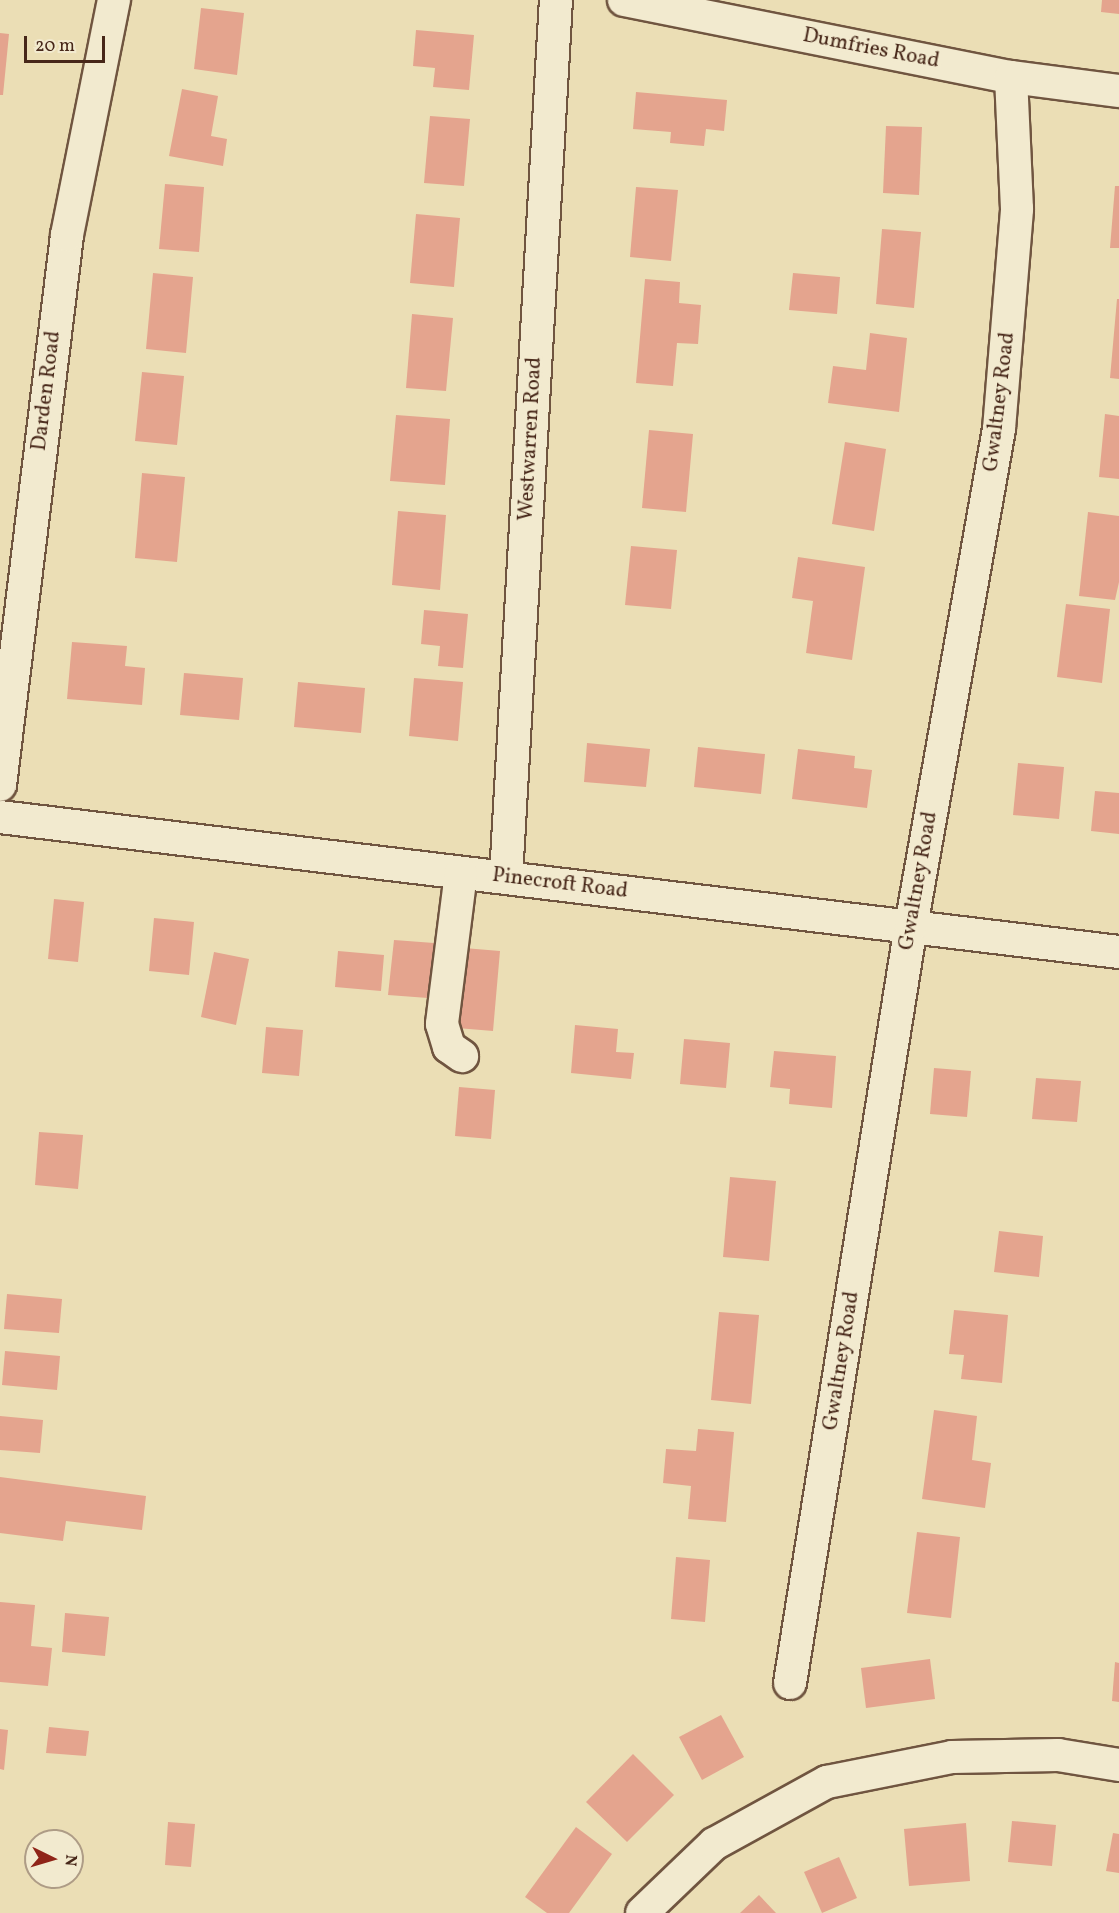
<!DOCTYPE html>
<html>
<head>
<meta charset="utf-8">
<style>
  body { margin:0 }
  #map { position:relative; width:1119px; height:1913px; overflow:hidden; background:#ebdeb5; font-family:Vollkorn,serif }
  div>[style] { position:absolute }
  .building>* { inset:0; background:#e4a48e }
  .roads { filter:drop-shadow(2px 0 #705540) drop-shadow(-2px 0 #705540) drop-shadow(0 2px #705540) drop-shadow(0 -2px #705540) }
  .minor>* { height:32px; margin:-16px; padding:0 16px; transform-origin:16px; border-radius:16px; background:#f2eacf }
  span { translate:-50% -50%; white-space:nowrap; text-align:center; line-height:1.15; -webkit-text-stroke:5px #f2eacf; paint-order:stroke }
  .street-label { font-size:21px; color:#472719 }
  .north { position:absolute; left:24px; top:1829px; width:60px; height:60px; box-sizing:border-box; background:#f2eacf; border:2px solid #ae9c86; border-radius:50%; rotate:95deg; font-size:16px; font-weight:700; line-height:24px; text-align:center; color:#472719 }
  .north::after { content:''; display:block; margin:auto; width:21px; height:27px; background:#8f2418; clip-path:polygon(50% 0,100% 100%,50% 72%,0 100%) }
  .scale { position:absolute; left:24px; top:36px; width:81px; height:27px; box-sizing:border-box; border:3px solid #472719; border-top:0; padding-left:8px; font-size:18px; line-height:21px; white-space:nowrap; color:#472719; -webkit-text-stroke:4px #f2eacf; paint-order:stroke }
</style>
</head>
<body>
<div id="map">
  <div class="building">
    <div style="clip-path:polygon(1102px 0,1119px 0,1119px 14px,1101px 12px)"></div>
    <div style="clip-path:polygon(201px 8px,244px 13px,237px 75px,194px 69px)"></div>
    <div style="clip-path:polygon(416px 30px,474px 35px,469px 90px,433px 87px,435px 68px,413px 66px)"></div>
    <div style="clip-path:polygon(0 33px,9px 34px,3px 95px,0 95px)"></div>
    <div style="clip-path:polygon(182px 89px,218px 96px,211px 136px,227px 139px,223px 166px,169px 156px)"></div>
    <div style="clip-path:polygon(636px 92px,727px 100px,724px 131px,706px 129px,704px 146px,670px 143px,671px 132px,633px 129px)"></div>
    <div style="clip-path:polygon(430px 116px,470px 119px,464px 186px,424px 183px)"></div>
    <div style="clip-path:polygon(886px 126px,922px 127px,919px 195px,883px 193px)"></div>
    <div style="clip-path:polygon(165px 184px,204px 187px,199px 252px,159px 249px)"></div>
    <div style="clip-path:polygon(1115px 186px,1119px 186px,1119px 248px,1110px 248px)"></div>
    <div style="clip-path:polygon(636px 187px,678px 190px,671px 261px,630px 257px)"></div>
    <div style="clip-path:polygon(416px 214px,460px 218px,454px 287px,410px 283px)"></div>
    <div style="clip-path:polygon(882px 229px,921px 232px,914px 308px,876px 304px)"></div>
    <div style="clip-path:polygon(153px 273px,193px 277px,186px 353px,146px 349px)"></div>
    <div style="clip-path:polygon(793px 273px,840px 277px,837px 314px,789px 310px)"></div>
    <div style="clip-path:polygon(645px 279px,680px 282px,679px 303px,701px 305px,698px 344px,677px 343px,673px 386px,636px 383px)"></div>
    <div style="clip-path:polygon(1117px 299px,1119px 299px,1119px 379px,1110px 378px)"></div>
    <div style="clip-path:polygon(412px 314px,453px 318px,446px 391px,406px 388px)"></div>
    <div style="clip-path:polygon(870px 333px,907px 338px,899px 412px,828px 403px,833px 366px,866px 370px)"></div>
    <div style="clip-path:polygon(142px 372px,184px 376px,177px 445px,135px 441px)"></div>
    <div style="clip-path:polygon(1105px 414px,1119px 416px,1119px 479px,1099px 477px)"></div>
    <div style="clip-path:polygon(396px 415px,450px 419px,445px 485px,390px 481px)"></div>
    <div style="clip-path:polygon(649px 430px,693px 434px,686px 512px,642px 508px)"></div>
    <div style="clip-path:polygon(845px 442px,886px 449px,874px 531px,832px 524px)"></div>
    <div style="clip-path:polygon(142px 473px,185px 477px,177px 562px,135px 558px)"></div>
    <div style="clip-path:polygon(398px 511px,446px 515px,440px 590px,392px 585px)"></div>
    <div style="clip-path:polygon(1088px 512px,1119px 516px,1119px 582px,1115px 600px,1079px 596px)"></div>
    <div style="clip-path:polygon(631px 546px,677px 550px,671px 609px,625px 605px)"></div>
    <div style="clip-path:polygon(798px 557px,865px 567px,852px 660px,806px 653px,813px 601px,792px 598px)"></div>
    <div style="clip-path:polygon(1066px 604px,1110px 609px,1102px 683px,1057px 677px)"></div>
    <div style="clip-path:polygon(424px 610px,468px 614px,463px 668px,438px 666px,440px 646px,421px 644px)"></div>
    <div style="clip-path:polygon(72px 642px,127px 646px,125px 666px,145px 668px,142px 705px,67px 699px)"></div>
    <div style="clip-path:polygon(184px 673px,243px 678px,239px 720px,180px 715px)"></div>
    <div style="clip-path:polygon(414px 678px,463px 682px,458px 741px,409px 736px)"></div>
    <div style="clip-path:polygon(298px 682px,365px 688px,361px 733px,294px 727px)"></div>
    <div style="clip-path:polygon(587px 743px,650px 749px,646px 787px,584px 782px)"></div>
    <div style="clip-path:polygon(698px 747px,765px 754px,761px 794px,694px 787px)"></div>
    <div style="clip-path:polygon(798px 749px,855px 756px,854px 768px,872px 770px,867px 808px,792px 799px)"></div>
    <div style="clip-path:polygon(1018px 763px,1064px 767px,1059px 819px,1013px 815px)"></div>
    <div style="clip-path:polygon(1095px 791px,1119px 793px,1119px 834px,1091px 831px)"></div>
    <div style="clip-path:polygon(54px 899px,84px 902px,78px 962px,48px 959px)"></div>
    <div style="clip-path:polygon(154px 918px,194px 922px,189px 975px,149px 971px)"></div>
    <div style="clip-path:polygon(394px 940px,434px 943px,428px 998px,388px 995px)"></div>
    <div style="clip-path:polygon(464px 948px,500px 951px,493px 1031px,457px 1028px)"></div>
    <div style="clip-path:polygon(338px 951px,384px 955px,381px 991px,335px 987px)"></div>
    <div style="clip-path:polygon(214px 952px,249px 959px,236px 1025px,201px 1017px)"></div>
    <div style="clip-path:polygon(575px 1025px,618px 1029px,616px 1052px,634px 1053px,631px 1079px,571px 1073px)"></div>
    <div style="clip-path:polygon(266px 1027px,303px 1030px,299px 1076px,262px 1073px)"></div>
    <div style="clip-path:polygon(684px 1039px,730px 1043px,726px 1088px,680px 1084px)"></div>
    <div style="clip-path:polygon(774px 1051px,836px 1056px,832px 1108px,789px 1104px,790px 1089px,770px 1087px)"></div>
    <div style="clip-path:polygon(934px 1068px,971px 1071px,967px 1117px,930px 1114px)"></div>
    <div style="clip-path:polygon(1036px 1078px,1081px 1081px,1077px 1122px,1032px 1119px)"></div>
    <div style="clip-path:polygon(459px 1087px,495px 1090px,491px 1139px,455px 1136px)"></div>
    <div style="clip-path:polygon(39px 1132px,83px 1135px,78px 1189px,35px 1185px)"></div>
    <div style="clip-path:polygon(730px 1177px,776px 1181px,769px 1261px,723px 1257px)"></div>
    <div style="clip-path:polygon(999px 1231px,1043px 1236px,1039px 1277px,994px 1272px)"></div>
    <div style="clip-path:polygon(7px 1294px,62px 1299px,59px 1333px,4px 1329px)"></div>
    <div style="clip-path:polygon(954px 1310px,1008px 1315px,1002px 1383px,961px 1379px,964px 1355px,949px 1354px)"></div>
    <div style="clip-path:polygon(719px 1312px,759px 1315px,751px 1404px,711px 1400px)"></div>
    <div style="clip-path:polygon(5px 1351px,60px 1356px,57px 1390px,2px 1385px)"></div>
    <div style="clip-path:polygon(934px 1410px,977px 1416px,972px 1460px,991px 1463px,985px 1508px,922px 1499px)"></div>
    <div style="clip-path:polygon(0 1416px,43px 1420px,40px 1453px,0 1450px)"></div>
    <div style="clip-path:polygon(698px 1429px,734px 1432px,726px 1522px,688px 1519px,691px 1486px,663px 1483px,666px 1449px,696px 1451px)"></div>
    <div style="clip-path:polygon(0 1477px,146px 1496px,142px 1530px,66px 1521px,63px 1541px,0 1533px)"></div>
    <div style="clip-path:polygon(917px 1532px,960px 1537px,951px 1618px,907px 1613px)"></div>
    <div style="clip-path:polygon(676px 1557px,710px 1560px,705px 1622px,671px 1619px)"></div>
    <div style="clip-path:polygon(0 1602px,35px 1605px,31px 1646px,52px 1648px,48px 1686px,0 1682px)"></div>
    <div style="clip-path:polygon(65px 1613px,109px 1617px,105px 1656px,62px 1652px)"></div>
    <div style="clip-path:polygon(930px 1659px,935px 1699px,866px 1708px,861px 1668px)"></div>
    <div style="clip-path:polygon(1115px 1662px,1119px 1663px,1119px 1702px,1112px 1701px)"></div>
    <div style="clip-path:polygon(721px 1715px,744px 1757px,702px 1780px,679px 1737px)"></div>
    <div style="clip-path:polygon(49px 1727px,89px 1731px,86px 1756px,46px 1753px)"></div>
    <div style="clip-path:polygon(0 1729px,8px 1730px,4px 1770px,0 1769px)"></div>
    <div style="clip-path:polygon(633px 1754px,674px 1795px,627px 1842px,586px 1802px)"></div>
    <div style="clip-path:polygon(1012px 1821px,1056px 1825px,1052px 1866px,1008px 1862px)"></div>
    <div style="clip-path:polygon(168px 1822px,195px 1824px,191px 1867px,165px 1865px)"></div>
    <div style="clip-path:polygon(966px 1823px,970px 1881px,909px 1886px,904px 1829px)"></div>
    <div style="clip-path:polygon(576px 1827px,612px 1854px,569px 1913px,547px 1913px,525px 1897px)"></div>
    <div style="clip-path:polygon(1113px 1833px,1119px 1834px,1119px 1873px,1106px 1871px)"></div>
    <div style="clip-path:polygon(839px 1857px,857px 1898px,822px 1913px,804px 1872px)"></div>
    <div style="clip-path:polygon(759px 1895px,776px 1913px,740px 1913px)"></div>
  </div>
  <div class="roads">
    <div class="minor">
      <div style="left:624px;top:0;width:395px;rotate:11.3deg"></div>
      <div style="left:1011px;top:77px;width:109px;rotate:7.4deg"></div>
      <div style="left:0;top:785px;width:554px;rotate:-83.05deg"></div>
      <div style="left:67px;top:235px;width:240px;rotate:-78.7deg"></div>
      <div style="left:0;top:817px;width:1127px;rotate:6.88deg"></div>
      <div style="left:461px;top:873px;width:152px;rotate:97.2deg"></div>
      <div style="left:442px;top:1024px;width:24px;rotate:73deg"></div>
      <div style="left:449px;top:1047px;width:16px;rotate:35deg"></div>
      <div style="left:506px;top:877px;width:878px;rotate:-86.74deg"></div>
      <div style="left:790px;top:1683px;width:767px;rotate:-80.92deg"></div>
      <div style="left:911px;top:926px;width:505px;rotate:-79.96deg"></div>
      <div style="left:999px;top:429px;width:221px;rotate:-85.3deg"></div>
      <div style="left:1017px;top:209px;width:132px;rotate:-92.6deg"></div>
      <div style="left:642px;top:1913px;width:100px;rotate:-43.8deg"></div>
      <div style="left:714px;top:1844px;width:129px;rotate:-28.8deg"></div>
      <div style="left:827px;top:1782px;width:127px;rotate:-11.3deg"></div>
      <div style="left:952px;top:1757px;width:106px;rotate:-1.1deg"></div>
      <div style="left:1058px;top:1755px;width:62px;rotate:9.3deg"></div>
    </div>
  </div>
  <div class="street-label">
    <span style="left:871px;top:49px;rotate:11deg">Dumfries Road</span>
    <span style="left:47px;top:391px;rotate:-83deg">Darden Road</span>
    <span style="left:1000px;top:402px;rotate:-83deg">Gwaltney Road</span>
    <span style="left:531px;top:439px;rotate:-87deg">Westwarren Road</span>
    <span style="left:919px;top:881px;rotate:-80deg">Gwaltney Road</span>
    <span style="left:560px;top:884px;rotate:7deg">Pinecroft Road</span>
    <span style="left:842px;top:1361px;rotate:-81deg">Gwaltney Road</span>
  </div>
  <div class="north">N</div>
  <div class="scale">20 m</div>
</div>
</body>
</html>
